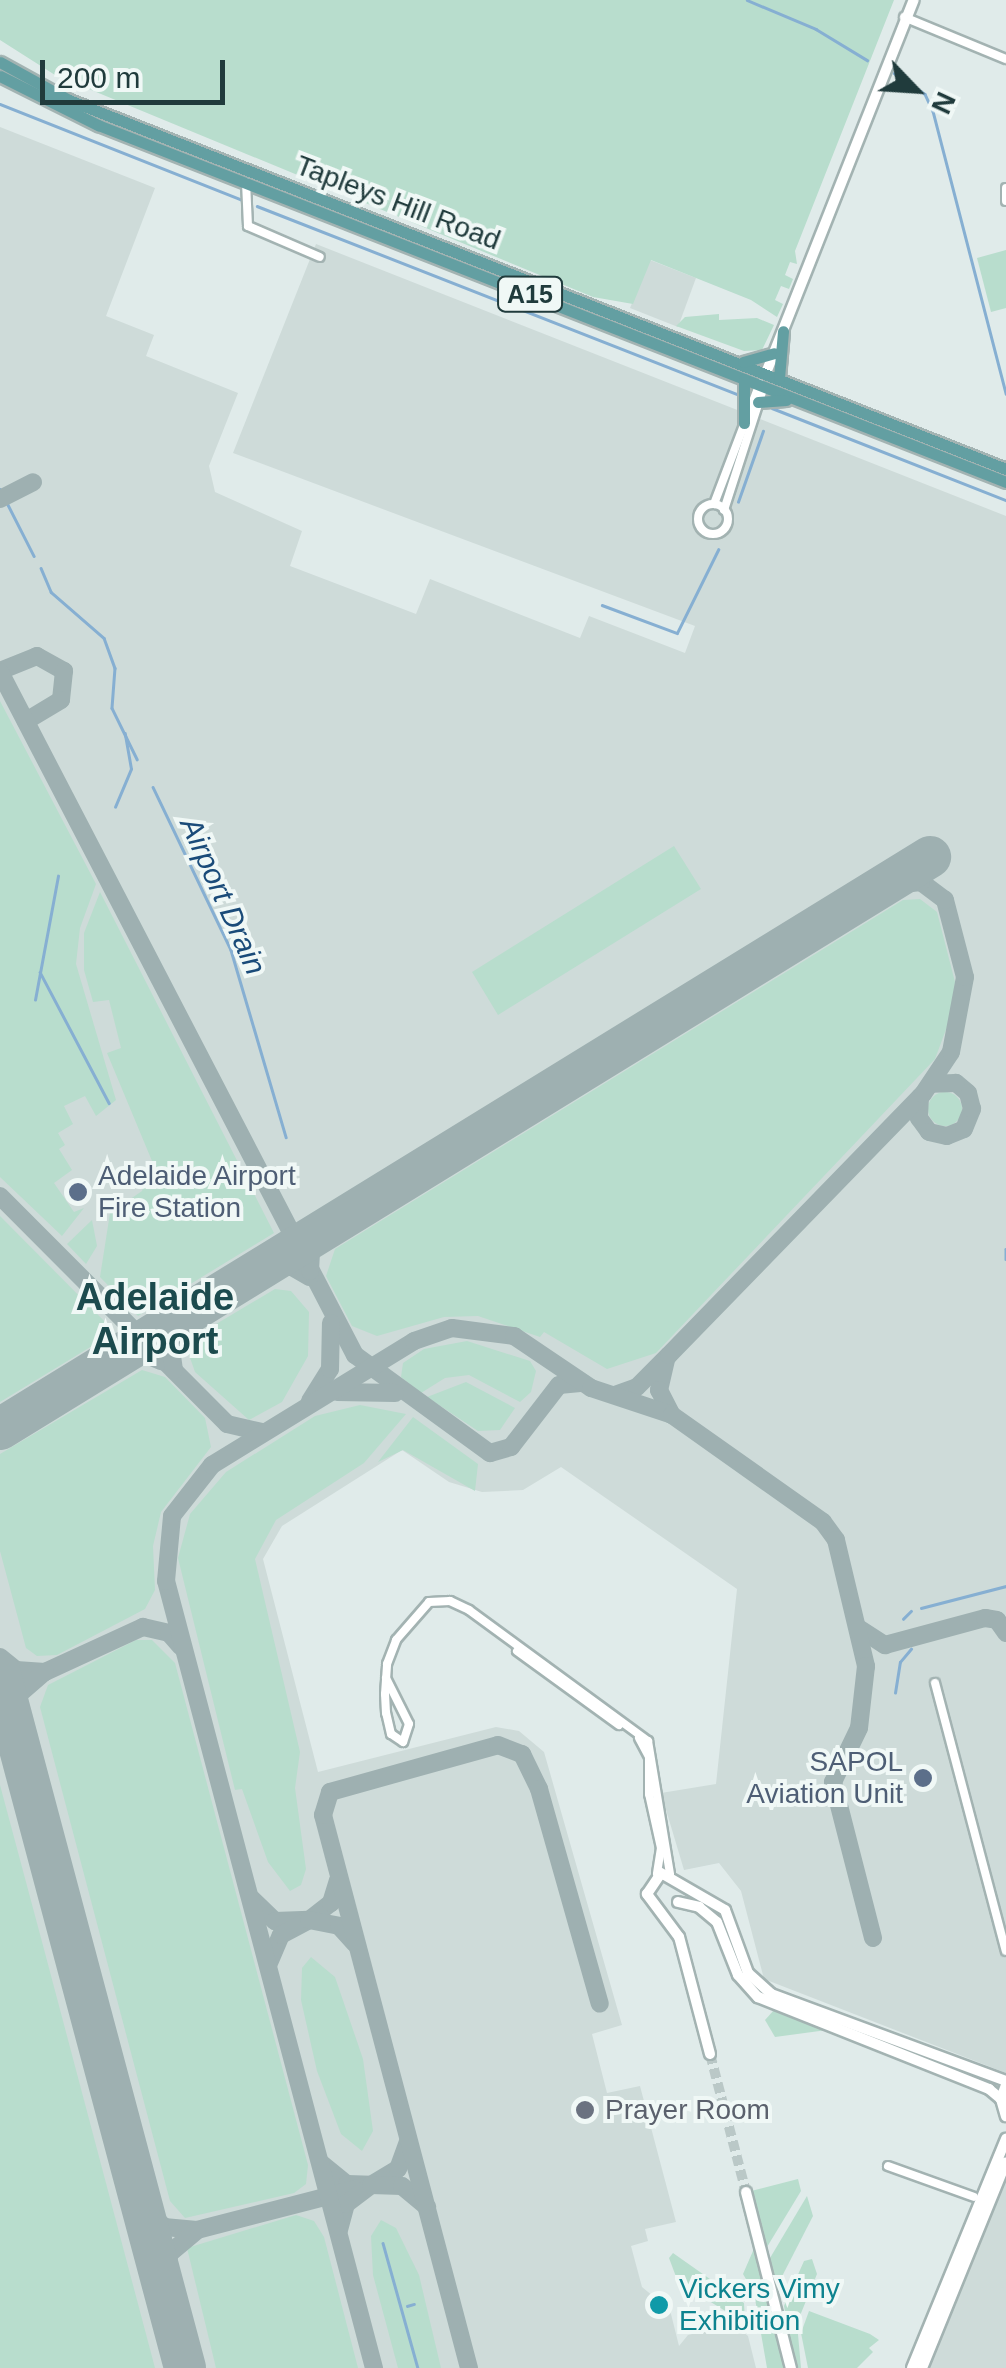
<!DOCTYPE html>
<html>
<head>
<meta charset="utf-8">
<style>
  body { margin:0 }
  #map { position:relative; width:1006px; height:2368px; overflow:hidden; background:#e0ebea; font-family:Helvetica,sans-serif }
  div>[style] { position:absolute }
  .built>* { inset:0; background:#cedbd9 }
  .green>* { inset:0; background:#b8ddcd }
  .round { border-radius:50% }
  .stream>* { height:2.5px; margin:-1.25px; padding:0 1.25px; transform-origin:1.25px; border-radius:1.25px; background:#86afd2 }
  .taxiway>* { height:18px; margin:-9px; padding:0 9px; transform-origin:9px; border-radius:9px; background:#9eb0b1 }
  .runway>* { height:42px; margin:-21px; padding:0 21px; transform-origin:21px; border-radius:21px; background:#9eb0b1 }
  .secondary-tunnel>* { height:10px; margin-top:-5px; transform-origin:0; background:repeating-linear-gradient(90deg,#bac8c7 0 10px,transparent 0 15px) }
  .roads { filter:drop-shadow(2px 0 #a3b3b2) drop-shadow(-2px 0 #a3b3b2) drop-shadow(0 2px #a3b3b2) drop-shadow(0 -2px #a3b3b2) }
  .street>* { height:8px; margin:-4px; padding:0 4px; transform-origin:4px; border-radius:4px; background:#fff }
  .street>.ring { margin:-4px; padding:0; box-sizing:content-box; background:none; border:8px solid #fff; border-radius:50% }
  .secondary>* { height:10px; margin:-5px; padding:0 5px; transform-origin:5px; border-radius:5px; background:#fff }
  .primary>* { height:11px; margin:-5.5px; padding:0 5.5px; transform-origin:5.5px; border-radius:5.5px; background:#639fa2 }
  .dots>* { width:28px; height:28px; translate:-50% -50%; box-sizing:border-box; border:5px solid #f0f8f6; border-radius:50% }
  span { translate:-50% -50%; white-space:nowrap; text-align:center; line-height:1.15; -webkit-text-stroke:8px #f0f8f6; paint-order:stroke }
  .shield-label span { padding:2px 8px; background:#f0f8f6; border:2px solid; border-radius:8px; -webkit-text-stroke-width:0 }
  .shield-label { font-size:25px; color:#203b3c; font-weight:700 }
  .street-label { font-size:28px; color:#203b3c }
  .service-label { font-size:28px; color:#4e5e75 }
  .left { translate:0 -50%; text-align:left }
  .right { translate:-100% -50%; text-align:right }
  .worship-label { font-size:28px; color:#5b616d }
  .culture-label { font-size:28px; color:#0d838f }
  .water-label { font-size:30px; color:#1a4b79; font-style:italic }
  .district-label { font-size:38px; color:#1c4b4e; font-weight:700 }
  .north { position:absolute; left:866px; top:40px; width:100px; height:100px; -webkit-text-stroke:8px #f0f8f6; paint-order:stroke; rotate:115deg; font-size:28px; font-weight:700; line-height:40px; text-align:center; color:#203b3c }
  .north::after { content:''; display:block; margin:auto; width:35px; height:45px; background:#203b3c; clip-path:polygon(50% 0,100% 100%,50% 72%,0 100%) }
  .scale { position:absolute; left:40px; top:60px; width:185px; height:45px; box-sizing:border-box; border:5px solid #203b3c; border-top:0; padding-left:12px; font-size:30px; line-height:35px; white-space:nowrap; color:#203b3c; -webkit-text-stroke:8px #f0f8f6; paint-order:stroke }
</style>
</head>
<body>
<div id="map">
  <div class="built">
    <div style="clip-path:polygon(0 127px,155px 188px,106px 316px,154px 335px,146px 356px,238px 393px,209px 466px,215px 492px,302px 531px,290px 566px,416px 614px,430px 579px,580px 638px,589px 616px,685px 653px,695px 626px,233px 453px,316px 244px,1006px 516px,1006px 2073px,764px 1979px,741px 1891px,719px 1863px,684px 1870px,661px 1793px,716px 1784px,737px 1589px,561px 1467px,523px 1490px,482px 1492px,449px 1482px,402px 1450px,282px 1526px,263px 1559px,318px 1772px,496px 1727px,519px 1731px,544px 1752px,622px 2025px,592px 2034px,607px 2093px,640px 2086px,676px 2222px,645px 2229px,648px 2241px,631px 2246px,642px 2287px,670px 2310px,679px 2346px,688px 2335px,733px 2324px,748px 2336px,756px 2368px,0 2368px)"></div>
    <div style="clip-path:polygon(650px 260px,696px 278px,678px 327px,630px 308px)"></div>
    <div style="clip-path:polygon(1006px 2173px,1006px 2368px,928px 2368px,967px 2269px)"></div>
  </div>
  <div class="green">
    <div style="clip-path:polygon(0 0,894px 0,795px 251px,797px 264px,790px 262px,785px 275px,793px 279px,789px 289px,781px 286px,775px 300px,783px 304px,777px 317px,751px 300px,651px 260px,633px 304px,593px 297px,55px 75px,0 40px)"></div>
    <div style="clip-path:polygon(1006px 250px,1006px 308px,991px 312px,977px 258px)"></div>
    <div style="clip-path:polygon(719px 314px,719px 320px,757px 318px,774px 325px,762px 350px,744px 351px,676px 326px,685px 317px)"></div>
    <div style="clip-path:polygon(0 701px,96px 884px,80px 928px,76px 964px,116px 1100px,96px 1116px,85px 1096px,64px 1106px,73px 1124px,58px 1133px,65px 1145px,59px 1149px,72px 1170px,54px 1183px,74px 1212px,84px 1208px,62px 1236px,0 1177px)"></div>
    <div style="clip-path:polygon(674px 846px,701px 889px,498px 1015px,472px 972px)"></div>
    <div style="clip-path:polygon(100px 892px,274px 1233px,138px 1316px,100px 1277px,110px 1213px,142px 1191px,152px 1161px,107px 1053px,121px 1048px,109px 1000px,93px 1002px,84px 970px,84px 933px)"></div>
    <div style="clip-path:polygon(920px 899px,937px 912px,955px 982px,951px 1016px,935px 1059px,656px 1353px,607px 1369px,544px 1332px,540px 1337px,478px 1316px,444px 1317px,377px 1336px,352px 1326px,326px 1276px,335px 1249px,903px 900px)"></div>
    <div class="round" style="left:928px;top:1092px;width:34px;height:34px"></div>
    <div style="clip-path:polygon(0 1216px,115px 1332px,0 1402px)"></div>
    <div style="clip-path:polygon(92px 1220px,97px 1246px,86px 1264px,67px 1244px)"></div>
    <div style="clip-path:polygon(275px 1289px,291px 1291px,309px 1312px,308px 1356px,282px 1402px,249px 1420px,195px 1372px,188px 1352px,201px 1333px)"></div>
    <div style="clip-path:polygon(467px 1341px,530px 1361px,536px 1371px,531px 1392px,520px 1402px,469px 1375px,445px 1378px,421px 1393px,401px 1377px,403px 1363px,424px 1349px)"></div>
    <div style="clip-path:polygon(142px 1370px,165px 1377px,205px 1418px,211px 1447px,161px 1512px,153px 1546px,155px 1590px,145px 1609px,57px 1655px,37px 1656px,26px 1648px,0 1551px,0 1454px)"></div>
    <div style="clip-path:polygon(466px 1382px,515px 1408px,500px 1430px,478px 1431px,427px 1397px)"></div>
    <div style="clip-path:polygon(360px 1405px,406px 1414px,364px 1463px,276px 1520px,255px 1559px,300px 1752px,295px 1788px,306px 1869px,301px 1885px,290px 1891px,268px 1862px,242px 1789px,235px 1790px,178px 1558px,190px 1514px,226px 1472px,315px 1416px)"></div>
    <div style="clip-path:polygon(413px 1417px,478px 1464px,475px 1491px,403px 1450px,378px 1462px)"></div>
    <div style="clip-path:polygon(136px 1640px,152px 1640px,175px 1663px,308px 2165px,306px 2184px,294px 2193px,185px 2218px,170px 2201px,40px 1707px,48px 1685px)"></div>
    <div style="clip-path:polygon(0 1785px,45px 1953px,155px 2368px,0 2368px)"></div>
    <div style="clip-path:polygon(311px 1957px,335px 1977px,363px 2059px,373px 2131px,362px 2151px,341px 2134px,317px 2071px,301px 2000px,302px 1968px)"></div>
    <div style="clip-path:polygon(774px 2010px,777px 2010px,827px 2030px,775px 2037px,765px 2020px)"></div>
    <div style="clip-path:polygon(798px 2179px,801px 2191px,764px 2252px,751px 2191px)"></div>
    <div style="clip-path:polygon(807px 2196px,813px 2216px,774px 2292px,770px 2258px)"></div>
    <div style="clip-path:polygon(296px 2215px,314px 2221px,324px 2237px,358px 2368px,216px 2368px,187px 2248px)"></div>
    <div style="clip-path:polygon(381px 2220px,396px 2228px,419px 2275px,441px 2368px,398px 2368px,373px 2275px,371px 2236px)"></div>
    <div style="clip-path:polygon(756px 2244px,778px 2340px,786px 2368px,767px 2368px,754px 2293px,743px 2274px)"></div>
    <div style="clip-path:polygon(673px 2253px,744px 2303px,745px 2323px,678px 2282px,669px 2258px)"></div>
    <div style="clip-path:polygon(812px 2259px,817px 2274px,797px 2323px,801px 2368px,795px 2368px,784px 2306px,804px 2261px)"></div>
    <div style="clip-path:polygon(809px 2311px,870px 2334px,879px 2340px,869px 2348px,873px 2352px,857px 2368px,808px 2368px,801px 2333px)"></div>
  </div>
  <div class="stream">
    <div style="left:747px;top:0;width:75px;rotate:22.8deg"></div>
    <div style="left:816px;top:29px;width:60px;rotate:31.3deg"></div>
    <div style="left:894px;top:73px;width:37px;rotate:34deg"></div>
    <div style="left:925px;top:94px;width:19px;rotate:65deg"></div>
    <div style="left:933px;top:111px;width:292px;rotate:75.5deg"></div>
    <div style="left:0;top:104px;width:260px;rotate:21.6deg"></div>
    <div style="left:257px;top:206px;width:516px;rotate:21.39deg"></div>
    <div style="left:772px;top:408px;width:251px;rotate:21.5deg"></div>
    <div style="left:0;top:489px;width:75px;rotate:63.1deg"></div>
    <div style="left:738px;top:502px;width:75px;rotate:-70.6deg"></div>
    <div style="left:41px;top:568px;width:26px;rotate:67deg"></div>
    <div style="left:51px;top:592px;width:70px;rotate:41deg"></div>
    <div style="left:104px;top:638px;width:32px;rotate:70deg"></div>
    <div style="left:115px;top:668px;width:40px;rotate:94.3deg"></div>
    <div style="left:112px;top:708px;width:57px;rotate:63.9deg"></div>
    <div style="left:602px;top:605px;width:80px;rotate:20.5deg"></div>
    <div style="left:677px;top:633px;width:93px;rotate:-63.7deg"></div>
    <div style="left:153px;top:787px;width:181px;rotate:64.4deg"></div>
    <div style="left:231px;top:950px;width:195px;rotate:73.6deg"></div>
    <div style="left:115px;top:807px;width:41px;rotate:-67.2deg"></div>
    <div style="left:131px;top:769px;width:36px;rotate:-100deg"></div>
    <div style="left:40px;top:972px;width:148px;rotate:62.2deg"></div>
    <div style="left:35px;top:1000px;width:126px;rotate:-79.5deg"></div>
    <div style="left:1006px;top:1249px;width:10px;rotate:90deg"></div>
    <div style="left:921px;top:1608px;width:88px;rotate:-14.5deg"></div>
    <div style="left:903px;top:1619px;width:11px;rotate:-45deg"></div>
    <div style="left:895px;top:1693px;width:31px;rotate:-81deg"></div>
    <div style="left:900px;top:1662px;width:17px;rotate:-50deg"></div>
    <div style="left:383px;top:2243px;width:130px;rotate:74.4deg"></div>
    <div style="left:407px;top:2306px;width:7px;rotate:-16deg"></div>
  </div>
  <div class="taxiway">
    <div style="left:0;top:499px;width:37px;rotate:-27deg"></div>
    <div style="left:0;top:671px;width:40px;rotate:-22deg"></div>
    <div style="left:37px;top:656px;width:31px;rotate:29deg"></div>
    <div style="left:64px;top:671px;width:29px;rotate:96deg"></div>
    <div style="left:61px;top:700px;width:41px;rotate:149deg"></div>
    <div style="left:0;top:672px;width:770px;rotate:62.54deg"></div>
    <div style="left:355px;top:1355px;width:167px;rotate:36deg"></div>
    <div style="left:490px;top:1453px;width:22px;rotate:-16deg"></div>
    <div style="left:511px;top:1447px;width:78px;rotate:-52.3deg"></div>
    <div style="left:559px;top:1385px;width:24px;rotate:-5deg"></div>
    <div style="left:920px;top:1097px;width:21px;rotate:93deg"></div>
    <div style="left:919px;top:1118px;width:17px;rotate:54deg"></div>
    <div style="left:929px;top:1132px;width:18px;rotate:13deg"></div>
    <div style="left:947px;top:1136px;width:18px;rotate:-22deg"></div>
    <div style="left:964px;top:1129px;width:22px;rotate:-68deg"></div>
    <div style="left:972px;top:1109px;width:16px;rotate:-104deg"></div>
    <div style="left:968px;top:1093px;width:16px;rotate:-140deg"></div>
    <div style="left:956px;top:1083px;width:24px;rotate:178deg"></div>
    <div style="left:0;top:1196px;width:322px;rotate:45.1deg"></div>
    <div style="left:227px;top:1424px;width:36px;rotate:13deg"></div>
    <div style="left:265px;top:1267px;width:27px"></div>
    <div style="left:292px;top:1267px;width:20px;rotate:30deg"></div>
    <div style="left:310px;top:1271px;width:19px;rotate:-87deg"></div>
    <div style="left:311px;top:1252px;width:24px;rotate:-57deg"></div>
    <div style="left:120px;top:1356px;width:22px;rotate:-8deg"></div>
    <div style="left:142px;top:1353px;width:21px;rotate:23deg"></div>
    <div style="left:666px;top:1360px;width:31px;rotate:103deg"></div>
    <div style="left:659px;top:1390px;width:28px;rotate:63deg"></div>
    <div style="left:174px;top:1370px;width:28px;rotate:-98deg"></div>
    <div style="left:170px;top:1342px;width:25px;rotate:-64deg"></div>
    <div style="left:337px;top:1392px;width:58px;rotate:1deg"></div>
    <div style="left:615px;top:1395px;width:23px;rotate:-20deg"></div>
    <div style="left:637px;top:1387px;width:45px;rotate:-45deg"></div>
    <div style="left:669px;top:1355px;width:364px;rotate:-45.8deg"></div>
    <div style="left:923px;top:1094px;width:50px;rotate:-56.3deg"></div>
    <div style="left:951px;top:1052px;width:76px;rotate:-79.4deg"></div>
    <div style="left:965px;top:977px;width:80px;rotate:-104.6deg"></div>
    <div style="left:945px;top:900px;width:30px;rotate:-143deg"></div>
    <div style="left:921px;top:882px;width:38px;rotate:174deg"></div>
    <div style="left:310px;top:1401px;width:38px;rotate:-58deg"></div>
    <div style="left:330px;top:1369px;width:46px;rotate:-88.8deg"></div>
    <div style="left:860px;top:1629px;width:30px;rotate:33deg"></div>
    <div style="left:885px;top:1645px;width:104px;rotate:-15.1deg"></div>
    <div style="left:985px;top:1618px;width:12px;rotate:9deg"></div>
    <div style="left:997px;top:1620px;width:16px;rotate:55deg"></div>
    <div style="left:0;top:1657px;width:21px;rotate:39deg"></div>
    <div style="left:16px;top:1670px;width:29px;rotate:4deg"></div>
    <div style="left:45px;top:1672px;width:108px;rotate:-24.7deg"></div>
    <div style="left:143px;top:1627px;width:27px;rotate:13deg"></div>
    <div style="left:169px;top:1633px;width:18px;rotate:49deg"></div>
    <div style="left:14px;top:1727px;width:31px;rotate:-84deg"></div>
    <div style="left:17px;top:1696px;width:37px;rotate:-41deg"></div>
    <div style="left:252px;top:1899px;width:32px;rotate:44deg"></div>
    <div style="left:275px;top:1921px;width:34px;rotate:-2deg"></div>
    <div style="left:309px;top:1920px;width:28px;rotate:-38deg"></div>
    <div style="left:331px;top:1903px;width:24px;rotate:-73deg"></div>
    <div style="left:269px;top:1963px;width:30px;rotate:-67deg"></div>
    <div style="left:281px;top:1935px;width:32px;rotate:-28deg"></div>
    <div style="left:309px;top:1920px;width:31px;rotate:11deg"></div>
    <div style="left:339px;top:1926px;width:24px;rotate:48deg"></div>
    <div style="left:322px;top:2164px;width:32px;rotate:39deg"></div>
    <div style="left:347px;top:2184px;width:24px;rotate:2deg"></div>
    <div style="left:371px;top:2185px;width:31px;rotate:-31deg"></div>
    <div style="left:398px;top:2169px;width:30px;rotate:-70deg"></div>
    <div style="left:141px;top:2206px;width:31px;rotate:42deg"></div>
    <div style="left:164px;top:2227px;width:33px;rotate:5deg"></div>
    <div style="left:197px;top:2230px;width:180px;rotate:-14.5deg"></div>
    <div style="left:339px;top:2230px;width:27px;rotate:-75deg"></div>
    <div style="left:346px;top:2204px;width:31px;rotate:-37deg"></div>
    <div style="left:371px;top:2185px;width:31px;rotate:2deg"></div>
    <div style="left:402px;top:2186px;width:33px;rotate:40deg"></div>
    <div style="left:162px;top:2281px;width:29px;rotate:-74deg"></div>
    <div style="left:170px;top:2253px;width:35px;rotate:-40deg"></div>
    <div style="left:374px;top:2368px;width:814px;rotate:-104.8deg"></div>
    <div style="left:166px;top:1581px;width:65px;rotate:-84.7deg"></div>
    <div style="left:172px;top:1516px;width:65px;rotate:-51.9deg"></div>
    <div style="left:212px;top:1465px;width:237px;rotate:-31.5deg"></div>
    <div style="left:414px;top:1341px;width:40px;rotate:-18.9deg"></div>
    <div style="left:452px;top:1328px;width:63px;rotate:7.4deg"></div>
    <div style="left:514px;top:1336px;width:93px;rotate:34deg"></div>
    <div style="left:591px;top:1388px;width:85px;rotate:18.4deg"></div>
    <div style="left:672px;top:1415px;width:185px;rotate:35.3deg"></div>
    <div style="left:823px;top:1522px;width:22px;rotate:54deg"></div>
    <div style="left:836px;top:1540px;width:130px;rotate:76.6deg"></div>
    <div style="left:866px;top:1666px;width:62px;rotate:96.4deg"></div>
    <div style="left:859px;top:1728px;width:60px;rotate:115.7deg"></div>
    <div style="left:833px;top:1782px;width:161px;rotate:75.6deg"></div>
    <div style="left:469px;top:2368px;width:572px;rotate:-104.79deg"></div>
    <div style="left:323px;top:1815px;width:24px;rotate:-73deg"></div>
    <div style="left:330px;top:1792px;width:174px;rotate:-15.6deg"></div>
    <div style="left:498px;top:1745px;width:26px;rotate:21deg"></div>
    <div style="left:522px;top:1754px;width:39px;rotate:64deg"></div>
    <div style="left:539px;top:1789px;width:223px;rotate:74.2deg"></div>
  </div>
  <div class="runway">
    <div style="left:0;top:1429px;width:1092px;rotate:-31.59deg"></div>
    <div style="left:0;top:1674px;width:718px;rotate:75.07deg"></div>
  </div>
  <div class="secondary-tunnel">
    <div style="left:710px;top:2054px;width:143px;rotate:75.4deg"></div>
  </div>
  <div class="roads">
    <div class="street">
      <div style="left:904px;top:17px;width:110px;rotate:22.4deg"></div>
      <div style="left:246px;top:182px;width:44px;rotate:87.4deg"></div>
      <div style="left:248px;top:226px;width:78px;rotate:23.3deg"></div>
      <div style="left:1006px;top:188px;width:13px;rotate:90deg"></div>
      <div style="left:714px;top:504px;width:129px;rotate:-69.2deg"></div>
      <div class="ring" style="left:698px;top:504px;width:22px;height:22px"></div>
      <div style="left:724px;top:510px;width:130px;rotate:-72.1deg"></div>
      <div style="left:517px;top:1651px;width:126px;rotate:36deg"></div>
      <div style="left:386px;top:1678px;width:51px;rotate:63.4deg"></div>
      <div style="left:409px;top:1724px;width:19px;rotate:108deg"></div>
      <div style="left:403px;top:1742px;width:14px;rotate:-146deg"></div>
      <div style="left:391px;top:1734px;width:22px;rotate:-103deg"></div>
      <div style="left:386px;top:1713px;width:19px;rotate:-93deg"></div>
      <div style="left:385px;top:1694px;width:30px;rotate:-86deg"></div>
      <div style="left:387px;top:1664px;width:26px;rotate:-69deg"></div>
      <div style="left:396px;top:1640px;width:50px;rotate:-49deg"></div>
      <div style="left:429px;top:1602px;width:21px;rotate:-3deg"></div>
      <div style="left:450px;top:1601px;width:21px;rotate:25deg"></div>
      <div style="left:469px;top:1610px;width:222px;rotate:36.2deg"></div>
      <div style="left:648px;top:1741px;width:135px;rotate:80.6deg"></div>
      <div style="left:935px;top:1683px;width:277px;rotate:75.2deg"></div>
      <div style="left:639px;top:1738px;width:21px;rotate:62deg"></div>
      <div style="left:649px;top:1757px;width:37px;rotate:90deg"></div>
      <div style="left:649px;top:1794px;width:55px;rotate:77.5deg"></div>
      <div style="left:661px;top:1848px;width:26px;rotate:99deg"></div>
      <div style="left:888px;top:2166px;width:91px;rotate:19.8deg"></div>
    </div>
    <div class="secondary">
      <div style="left:766px;top:373px;width:401px;rotate:-68.4deg"></div>
      <div style="left:678px;top:1902px;width:22px;rotate:13deg"></div>
      <div style="left:699px;top:1907px;width:23px;rotate:40deg"></div>
      <div style="left:717px;top:1922px;width:57px;rotate:68.4deg"></div>
      <div style="left:738px;top:1975px;width:30px;rotate:48deg"></div>
      <div style="left:758px;top:1997px;width:249px;rotate:21.7deg"></div>
      <div style="left:989px;top:2089px;width:16px;rotate:40deg"></div>
      <div style="left:710px;top:2054px;width:121px;rotate:-104.8deg"></div>
      <div style="left:679px;top:1937px;width:54px;rotate:-126.7deg"></div>
      <div style="left:647px;top:1894px;width:25px;rotate:-56deg"></div>
      <div style="left:661px;top:1873px;width:74px;rotate:30deg"></div>
      <div style="left:725px;top:1910px;width:67px;rotate:69.9deg"></div>
      <div style="left:748px;top:1973px;width:31px;rotate:42deg"></div>
      <div style="left:771px;top:1994px;width:251px;rotate:20.3deg"></div>
      <div style="left:1006px;top:2085px;width:15px;rotate:110deg"></div>
      <div style="left:1001px;top:2099px;width:18px;rotate:74deg"></div>
      <div style="left:746px;top:2192px;width:182px;rotate:75.7deg"></div>
      <div style="left:912px;top:2368px;width:248px;rotate:-67.7deg"></div>
      <div style="left:922px;top:2368px;width:222px;rotate:-67.8deg"></div>
    </div>
    <div class="primary">
      <div style="left:0;top:62px;width:79px;rotate:28.8deg"></div>
      <div style="left:69px;top:100px;width:1007px;rotate:21.5deg"></div>
      <div style="left:0;top:76px;width:110px;rotate:26.6deg"></div>
      <div style="left:98px;top:125px;width:976px;rotate:21.46deg"></div>
      <div style="left:743px;top:362px;width:32px;rotate:-16deg"></div>
      <div style="left:779px;top:378px;width:47px;rotate:-85.1deg"></div>
      <div style="left:744px;top:379px;width:44px;rotate:90deg"></div>
      <div style="left:758px;top:402px;width:28px;rotate:-4deg"></div>
    </div>
  </div>
  <div class="dots">
    <div style="left:78px;top:1192px;background:#5c6f8a"></div>
    <div style="left:923px;top:1778px;background:#5c6f8a"></div>
    <div style="left:585px;top:2110px;background:#6b7280"></div>
    <div style="left:659px;top:2305px;background:#0f9aa8"></div>
  </div>
  <div class="shield-label">
    <span style="left:530px;top:294px">A15</span>
  </div>
  <div class="street-label">
    <span style="left:398px;top:203px;rotate:21deg">Tapleys Hill Road</span>
  </div>
  <div class="service-label">
    <span class="left" style="left:98px;top:1192px">Adelaide Airport<br>Fire Station</span>
    <span class="right" style="left:903px;top:1778px">SAPOL<br>Aviation Unit</span>
  </div>
  <div class="worship-label">
    <span class="left" style="left:605px;top:2110px">Prayer Room</span>
  </div>
  <div class="culture-label">
    <span class="left" style="left:679px;top:2305px">Vickers Vimy<br>Exhibition</span>
  </div>
  <div class="water-label">
    <span style="left:223px;top:896px;rotate:66deg">Airport Drain</span>
  </div>
  <div class="district-label">
    <span style="left:155px;top:1320px">Adelaide<br>Airport</span>
  </div>
  <div class="north">N</div>
  <div class="scale">200 m</div>
</div>
</body>
</html>
